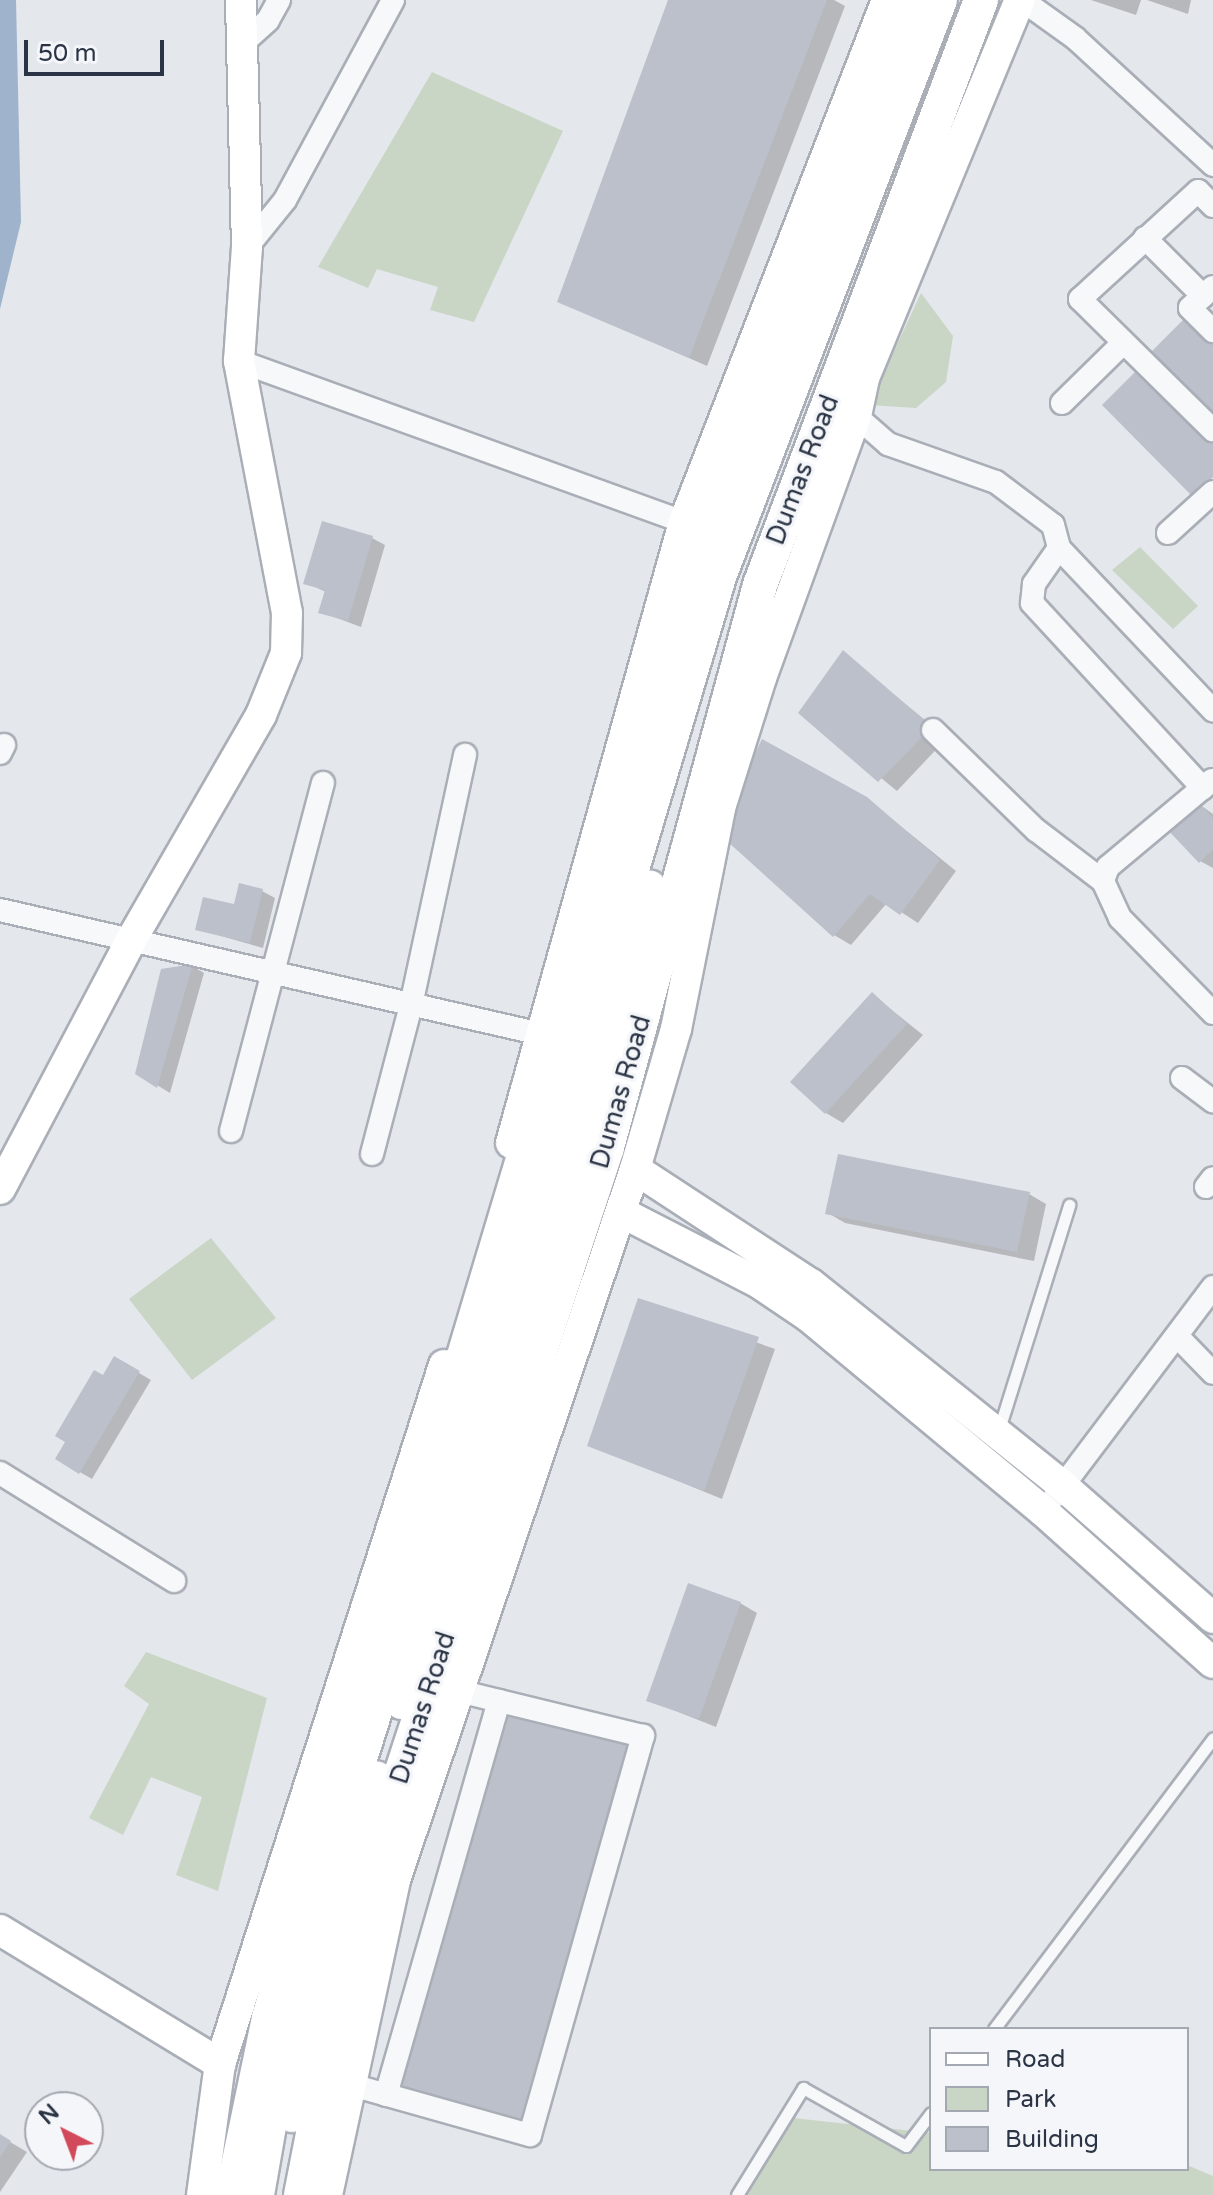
<!DOCTYPE html>
<html>
<head>
<meta charset="utf-8">
<style>
  body { margin:0 }
  #map { position:relative; width:1213px; height:2195px; overflow:hidden; background:#e4e7ec; font-family:"Varela Round",sans-serif }
  div>[style] { position:absolute }
  .green>* { inset:0; background:#c9d6c5 }
  .water>* { inset:0; background:#9fb4cc }
  .shadow>* { inset:0; background:#0003 }
  .building>* { inset:0; background:#bbc0ca }
  .roads { filter:drop-shadow(2px 0 #a9aeb7) drop-shadow(-2px 0 #a9aeb7) drop-shadow(0 2px #a9aeb7) drop-shadow(0 -2px #a9aeb7) }
  .lane>* { height:11px; margin:-5.5px; padding:0 5.5px; transform-origin:5.5px; border-radius:5.5px; background:#f7f8fa }
  .street>* { height:22px; margin:-11px; padding:0 11px; transform-origin:11px; border-radius:11px; background:#f7f8fa }
  .secondary>* { height:30px; margin:-15px; padding:0 15px; transform-origin:15px; border-radius:15px; background:#fff }
  .primary>* { height:34px; margin:-17px; padding:0 17px; transform-origin:17px; border-radius:17px; background:#fff }
  span { translate:-50% -50%; white-space:nowrap; text-align:center; line-height:1.15; -webkit-text-stroke:7px #f4f6f9; paint-order:stroke }
  .street-label { font-size:26px; color:#2b3445 }
  .legend { position:absolute; left:929px; top:2027px; width:260px; height:144px; box-sizing:border-box; background:#f4f6f9; border:2px solid #a4a8b1; margin:0; padding:10px 14px; list-style:none; font-size:24px; color:#2b3445 }
  .legend li { display:flex; align-items:center; gap:16px; height:40px }
  .legend b { width:40px; border:2px solid #a4a8b1 }
  .north { position:absolute; left:24px; top:2091px; width:80px; height:80px; box-sizing:border-box; background:#f4f6f9; border:2px solid #a4a8b1; border-radius:50%; rotate:318deg; font-size:22px; font-weight:700; line-height:32px; text-align:center; color:#2b3445 }
  .north::after { content:''; display:block; margin:auto; width:28px; height:36px; background:#d1495b; clip-path:polygon(50% 0,100% 100%,50% 72%,0 100%) }
  .scale { position:absolute; left:24px; top:40px; width:140px; height:36px; box-sizing:border-box; border:4px solid #2b3445; border-top:0; padding-left:10px; font-size:24px; line-height:28px; white-space:nowrap; color:#2b3445; -webkit-text-stroke:6px #f4f6f9; paint-order:stroke }
</style>
</head>
<body>
<div id="map">
  <div class="green">
    <div style="clip-path:polygon(432px 72px,563px 131px,474px 322px,430px 310px,438px 287px,377px 269px,368px 288px,318px 267px)"></div>
    <div style="clip-path:polygon(921px 293px,953px 336px,946px 382px,916px 408px,869px 405px)"></div>
    <div style="clip-path:polygon(1140px 547px,1198px 606px,1173px 629px,1112px 570px)"></div>
    <div style="clip-path:polygon(211px 1238px,276px 1318px,192px 1380px,129px 1299px)"></div>
    <div style="clip-path:polygon(146px 1652px,267px 1698px,218px 1891px,176px 1875px,202px 1797px,151px 1777px,123px 1835px,89px 1818px,149px 1704px,124px 1686px)"></div>
    <div style="clip-path:polygon(784px 2117px,931px 2133px,931px 2169px,1187px 2165px,1213px 2176px,1213px 2195px,732px 2195px)"></div>
  </div>
  <div class="water">
    <div style="clip-path:polygon(0 0,16px 0,21px 222px,0 309px)"></div>
  </div>
  <div class="shadow">
    <div style="clip-path:polygon(670px 0,834px 0,845px 6px,707px 366px,560px 301px)"></div>
    <div style="clip-path:polygon(1091px 0,1141px 0,1136px 15px)"></div>
    <div style="clip-path:polygon(1147px 0,1191px 0,1188px 14px)"></div>
    <div style="clip-path:polygon(372px 538px,385px 545px,361px 627px,321px 612px,326px 592px,306px 583px)"></div>
    <div style="clip-path:polygon(843px 653px,947px 738px,897px 791px,800px 712px)"></div>
    <div style="clip-path:polygon(866px 798px,956px 871px,918px 923px,887px 903px,851px 945px,834px 935px)"></div>
    <div style="clip-path:polygon(1196px 802px,1213px 814px,1213px 868px,1200px 861px)"></div>
    <div style="clip-path:polygon(262px 891px,275px 898px,263px 948px,197px 929px)"></div>
    <div style="clip-path:polygon(192px 966px,204px 973px,170px 1093px,137px 1073px)"></div>
    <div style="clip-path:polygon(873px 995px,923px 1035px,843px 1123px,826px 1113px)"></div>
    <div style="clip-path:polygon(1029px 1194px,1046px 1204px,1034px 1261px,845px 1223px,828px 1213px)"></div>
    <div style="clip-path:polygon(640px 1301px,775px 1349px,722px 1499px,590px 1445px)"></div>
    <div style="clip-path:polygon(115px 1359px,151px 1380px,92px 1479px,57px 1459px)"></div>
    <div style="clip-path:polygon(740px 1603px,757px 1613px,716px 1727px,648px 1700px)"></div>
    <div style="clip-path:polygon(635px 1744px,652px 1753px,542px 2135px,399px 2085px)"></div>
    <div style="clip-path:polygon(0 2136px,27px 2152px,0 2192px)"></div>
  </div>
  <div class="building">
    <div style="clip-path:polygon(668px 0,827px 0,689px 358px,557px 302px)"></div>
    <div style="clip-path:polygon(1188px 315px,1213px 341px,1213px 416px,1150px 353px)"></div>
    <div style="clip-path:polygon(1140px 367px,1213px 443px,1213px 477px,1193px 497px,1102px 405px)"></div>
    <div style="clip-path:polygon(322px 521px,373px 536px,348px 621px,318px 613px,325px 590px,303px 584px)"></div>
    <div style="clip-path:polygon(843px 650px,932px 727px,878px 782px,798px 713px)"></div>
    <div style="clip-path:polygon(762px 739px,867px 797px,940px 860px,900px 915px,870px 894px,833px 937px,717px 832px)"></div>
    <div style="clip-path:polygon(1196px 800px,1213px 818px,1213px 849px,1199px 863px,1166px 828px)"></div>
    <div style="clip-path:polygon(239px 883px,263px 889px,250px 943px,195px 930px,203px 897px,234px 904px)"></div>
    <div style="clip-path:polygon(193px 964px,157px 1088px,135px 1074px,161px 969px)"></div>
    <div style="clip-path:polygon(872px 992px,907px 1024px,825px 1114px,790px 1082px)"></div>
    <div style="clip-path:polygon(838px 1154px,1030px 1192px,1017px 1252px,825px 1214px)"></div>
    <div style="clip-path:polygon(638px 1298px,759px 1337px,704px 1491px,587px 1446px)"></div>
    <div style="clip-path:polygon(114px 1356px,140px 1371px,79px 1474px,55px 1459px,65px 1442px,55px 1436px,94px 1370px,103px 1375px)"></div>
    <div style="clip-path:polygon(688px 1583px,741px 1602px,699px 1719px,646px 1701px)"></div>
    <div style="clip-path:polygon(505px 1710px,635px 1742px,525px 2126px,397px 2086px)"></div>
    <div style="clip-path:polygon(0 2134px,11px 2141px,0 2157px)"></div>
  </div>
  <div class="roads">
    <div class="lane">
      <div style="left:999px;top:1429px;width:235px;rotate:-72.6deg"></div>
      <div style="left:994px;top:2029px;width:364px;rotate:-53deg"></div>
      <div style="left:737px;top:2195px;width:126px;rotate:-58.3deg"></div>
      <div style="left:803px;top:2088px;width:118px;rotate:29.4deg"></div>
      <div style="left:906px;top:2146px;width:41px;rotate:-52.9deg"></div>
    </div>
    <div class="street">
      <div style="left:1022px;top:0;width:65px;rotate:35.6deg"></div>
      <div style="left:1075px;top:38px;width:188px;rotate:42.6deg"></div>
      <div style="left:245px;top:41px;width:31px;rotate:-42deg"></div>
      <div style="left:268px;top:20px;width:23px;rotate:-61deg"></div>
      <div style="left:1213px;top:206px;width:21px;rotate:-135deg"></div>
      <div style="left:1198px;top:191px;width:160px;rotate:137.5deg"></div>
      <div style="left:1080px;top:299px;width:187px;rotate:44.6deg"></div>
      <div style="left:1145px;top:238px;width:82px;rotate:45deg"></div>
      <div style="left:247px;top:247px;width:60px;rotate:-51deg"></div>
      <div style="left:285px;top:200px;width:227px;rotate:-61.6deg"></div>
      <div style="left:1213px;top:287px;width:31px;rotate:138deg"></div>
      <div style="left:1190px;top:308px;width:33px;rotate:45deg"></div>
      <div style="left:239px;top:361px;width:473px;rotate:19.9deg"></div>
      <div style="left:1062px;top:403px;width:86px;rotate:-44.5deg"></div>
      <div style="left:856px;top:416px;width:43px;rotate:41.2deg"></div>
      <div style="left:888px;top:444px;width:114px;rotate:19.4deg"></div>
      <div style="left:996px;top:482px;width:71px;rotate:37deg"></div>
      <div style="left:1053px;top:525px;width:24px;rotate:75deg"></div>
      <div style="left:1059px;top:548px;width:44px;rotate:124.8deg"></div>
      <div style="left:1034px;top:584px;width:19px;rotate:96deg"></div>
      <div style="left:1032px;top:603px;width:252px;rotate:47.3deg"></div>
      <div style="left:1168px;top:533px;width:61px;rotate:-42.3deg"></div>
      <div style="left:1059px;top:548px;width:224px;rotate:46.5deg"></div>
      <div style="left:933px;top:730px;width:144px;rotate:44.2deg"></div>
      <div style="left:1036px;top:830px;width:84px;rotate:37.3deg"></div>
      <div style="left:0;top:753px;width:9px;rotate:-63deg"></div>
      <div style="left:1212px;top:780px;width:136px;rotate:140.1deg"></div>
      <div style="left:1108px;top:867px;width:15px;rotate:110deg"></div>
      <div style="left:1103px;top:881px;width:41px;rotate:65.3deg"></div>
      <div style="left:1120px;top:918px;width:133px;rotate:45.6deg"></div>
      <div style="left:0;top:910px;width:555px;rotate:12.91deg"></div>
      <div style="left:1182px;top:1078px;width:39px;rotate:37deg"></div>
      <div style="left:231px;top:1131px;width:360px;rotate:-75.2deg"></div>
      <div style="left:372px;top:1154px;width:154px;rotate:-75.3deg"></div>
      <div style="left:411px;top:1005px;width:256px;rotate:-77.8deg"></div>
      <div style="left:1206px;top:1187px;width:11px;rotate:-52deg"></div>
      <div style="left:1178px;top:1337px;width:50px;rotate:45.8deg"></div>
      <div style="left:0;top:1473px;width:205px;rotate:31.8deg"></div>
      <div style="left:1055px;top:1496px;width:262px;rotate:-52.9deg"></div>
      <div style="left:348px;top:2084px;width:189px;rotate:15.7deg"></div>
      <div style="left:530px;top:2135px;width:415px;rotate:-74.2deg"></div>
      <div style="left:643px;top:1736px;width:189px;rotate:-166.3deg"></div>
      <div style="left:386px;top:2095px;width:410px;rotate:-74deg"></div>
    </div>
    <div class="secondary">
      <div style="left:511px;top:1143px;width:645px;rotate:-74.43deg"></div>
      <div style="left:684px;top:522px;width:560px;rotate:-68.75deg"></div>
      <div style="left:635px;top:1169px;width:210px;rotate:33.2deg"></div>
      <div style="left:811px;top:1284px;width:323px;rotate:38.7deg"></div>
      <div style="left:1063px;top:1486px;width:200px;rotate:41.3deg"></div>
      <div style="left:0;top:1189px;width:279px;rotate:-62.2deg"></div>
      <div style="left:130px;top:942px;width:262px;rotate:-60deg"></div>
      <div style="left:261px;top:715px;width:67px;rotate:-68deg"></div>
      <div style="left:286px;top:653px;width:40px;rotate:-88.6deg"></div>
      <div style="left:287px;top:613px;width:257px;rotate:-100.8deg"></div>
      <div style="left:239px;top:361px;width:114px;rotate:-86deg"></div>
      <div style="left:247px;top:247px;width:247px;rotate:-91.4deg"></div>
      <div style="left:621px;top:1212px;width:155px;rotate:27.2deg"></div>
      <div style="left:759px;top:1283px;width:59px;rotate:34deg"></div>
      <div style="left:808px;top:1316px;width:305px;rotate:39.7deg"></div>
      <div style="left:1043px;top:1511px;width:228px;rotate:41.8deg"></div>
      <div style="left:401px;top:1704px;width:380px;rotate:-71.9deg"></div>
      <div style="left:519px;top:1343px;width:476px;rotate:-74deg"></div>
      <div style="left:0;top:1930px;width:258px;rotate:31.3deg"></div>
      <div style="left:292px;top:2117px;width:351px;rotate:-76deg"></div>
      <div style="left:202px;top:2195px;width:132px;rotate:-82.2deg"></div>
      <div style="left:220px;top:2064px;width:734px;rotate:-72.23deg"></div>
      <div style="left:259px;top:2195px;width:197px;rotate:-80.1deg"></div>
      <div style="left:293px;top:2001px;width:156px;rotate:-75.2deg"></div>
      <div style="left:333px;top:1850px;width:483px;rotate:-72.4deg"></div>
      <div style="left:479px;top:1390px;width:848px;rotate:-73.42deg"></div>
      <div style="left:721px;top:577px;width:618px;rotate:-69.04deg"></div>
      <div style="left:327px;top:2195px;width:322px;rotate:-77.8deg"></div>
      <div style="left:395px;top:1880px;width:750px;rotate:-71.35deg"></div>
      <div style="left:635px;top:1169px;width:146px;rotate:-73.7deg"></div>
      <div style="left:676px;top:1029px;width:225px;rotate:-78.7deg"></div>
      <div style="left:720px;top:808px;width:136px;rotate:-72.5deg"></div>
      <div style="left:761px;top:678px;width:279px;rotate:-70.1deg"></div>
      <div style="left:856px;top:416px;width:39px;rotate:-78deg"></div>
      <div style="left:864px;top:378px;width:409px;rotate:-67.6deg"></div>
    </div>
    <div class="primary">
      <div style="left:232px;top:2195px;width:181px;rotate:-78.2deg"></div>
      <div style="left:269px;top:2018px;width:248px;rotate:-74.1deg"></div>
      <div style="left:337px;top:1779px;width:1256px;rotate:-73.3deg"></div>
      <div style="left:698px;top:576px;width:268px;rotate:-70.3deg"></div>
      <div style="left:788px;top:324px;width:348px;rotate:-68.6deg"></div>
      <div style="left:301px;top:2195px;width:296px;rotate:-78.9deg"></div>
      <div style="left:358px;top:1905px;width:798px;rotate:-71.81deg"></div>
      <div style="left:607px;top:1147px;width:582px;rotate:-74.77deg"></div>
      <div style="left:760px;top:585px;width:625px;rotate:-69.3deg"></div>
    </div>
  </div>
  <div class="street-label">
    <span style="left:803px;top:470px;rotate:-69deg">Dumas Road</span>
    <span style="left:621px;top:1092px;rotate:-74deg">Dumas Road</span>
    <span style="left:423px;top:1708px;rotate:-72deg">Dumas Road</span>
  </div>
  <ul class="legend">
  <li><b style="height:10px;background:#fff"></b>Road</li>
  <li><b style="height:22px;background:#c9d6c5"></b>Park</li>
  <li><b style="height:22px;background:#bbc0ca"></b>Building</li>
  </ul>
  <div class="north">N</div>
  <div class="scale">50 m</div>
</div>
</body>
</html>
